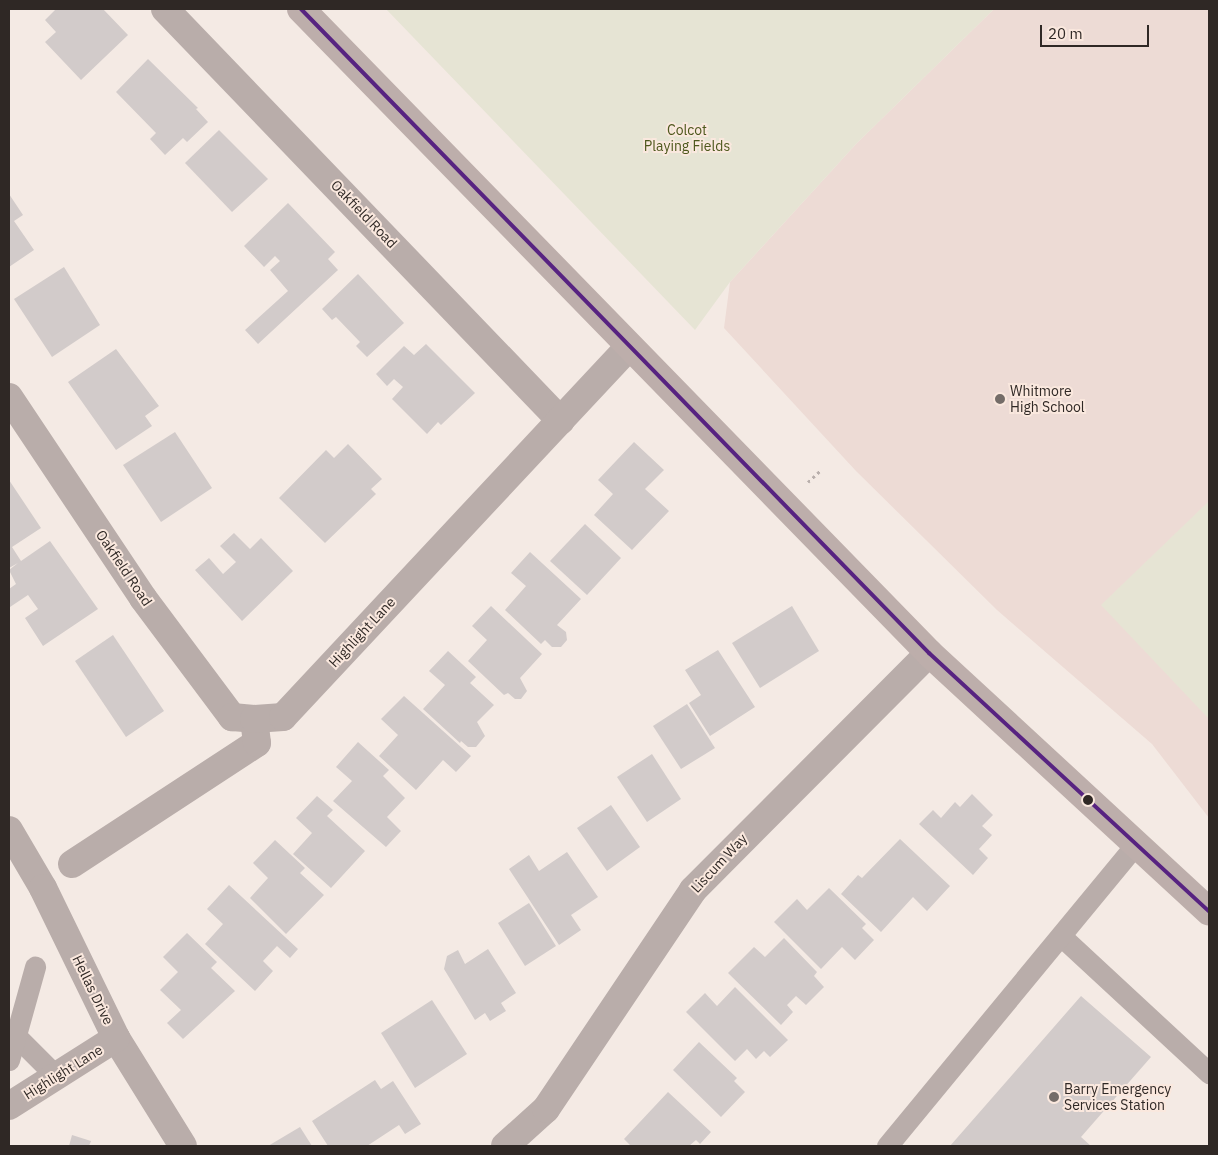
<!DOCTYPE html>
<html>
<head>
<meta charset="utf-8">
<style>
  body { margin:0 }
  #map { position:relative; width:1218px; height:1155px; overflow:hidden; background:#f4eae4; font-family:"IBM Plex Sans",sans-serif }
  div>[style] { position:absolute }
  .education>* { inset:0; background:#eddbd5 }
  .green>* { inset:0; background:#e6e4d4 }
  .building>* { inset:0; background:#d2cbca }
  .path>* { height:3px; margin-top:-1.5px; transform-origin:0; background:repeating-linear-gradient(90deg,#b8aeab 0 2.5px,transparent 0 6.5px) }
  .service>* { height:21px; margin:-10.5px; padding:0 10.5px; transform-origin:10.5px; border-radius:10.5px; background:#b9adaa }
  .minor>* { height:28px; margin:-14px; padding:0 14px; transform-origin:14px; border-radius:14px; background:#b9adaa }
  .primary>* { height:28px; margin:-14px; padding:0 14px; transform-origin:14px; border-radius:14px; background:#bdaeab }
  .bus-1>* { height:4px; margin:-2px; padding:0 2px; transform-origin:2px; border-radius:2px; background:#572381 }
  .dots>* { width:14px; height:14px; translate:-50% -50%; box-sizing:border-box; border:2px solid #fae8de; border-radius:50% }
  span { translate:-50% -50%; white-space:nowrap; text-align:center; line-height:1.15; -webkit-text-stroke:4px #fae8de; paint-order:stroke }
  .park-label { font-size:14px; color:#4e581d }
  .street-label { font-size:14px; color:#2f2825 }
  .poi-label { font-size:14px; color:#2f2825 }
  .left { translate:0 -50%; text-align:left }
  .frame { position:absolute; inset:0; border:10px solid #2f2825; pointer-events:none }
  .scale { position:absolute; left:1040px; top:25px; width:109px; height:22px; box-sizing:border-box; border:2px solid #2f2825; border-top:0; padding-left:6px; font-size:15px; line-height:18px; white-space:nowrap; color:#2f2825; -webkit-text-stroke:4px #fae8de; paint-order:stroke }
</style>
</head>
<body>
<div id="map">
  <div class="education">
    <div style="clip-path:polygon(994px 9px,1209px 9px,1209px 818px,1152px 744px,997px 610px,856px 471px,724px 328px,730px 282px,856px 144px)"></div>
  </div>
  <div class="green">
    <div style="clip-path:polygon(386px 9px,994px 9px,856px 144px,730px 282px,695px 330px)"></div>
    <div style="clip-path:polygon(1209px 501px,1209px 719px,1101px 605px)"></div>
  </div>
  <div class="building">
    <div style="clip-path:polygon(56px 9px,103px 9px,128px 35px,81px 80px,45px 42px,56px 32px,45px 20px)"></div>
    <div style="clip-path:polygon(148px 59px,198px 108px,196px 109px,208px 122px,187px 142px,183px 138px,165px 155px,150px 139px,156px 133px,116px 92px)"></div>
    <div style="clip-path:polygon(219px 130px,268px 179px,232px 212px,185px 163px)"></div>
    <div style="clip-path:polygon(9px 194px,23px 215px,14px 221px,34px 250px,9px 267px)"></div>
    <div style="clip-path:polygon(288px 203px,335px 252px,328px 259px,338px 270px,258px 344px,245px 330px,288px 291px,270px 270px,280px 261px,275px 256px,264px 267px,244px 246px)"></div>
    <div style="clip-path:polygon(64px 267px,100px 325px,52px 357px,14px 299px)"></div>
    <div style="clip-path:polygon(358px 274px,404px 323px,367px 357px,356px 346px,360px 342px,336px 317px,332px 320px,322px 309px)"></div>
    <div style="clip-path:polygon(426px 344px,475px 393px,441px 425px,438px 422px,427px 434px,392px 399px,403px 387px,394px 379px,387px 386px,376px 374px,404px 346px,414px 355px)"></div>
    <div style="clip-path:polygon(116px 349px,159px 406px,145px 416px,152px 426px,116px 450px,68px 382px)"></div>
    <div style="clip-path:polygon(175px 432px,212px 488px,161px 522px,123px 465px)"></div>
    <div style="clip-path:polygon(634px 442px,664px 470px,645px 489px,669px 511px,632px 550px,594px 515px,613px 494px,598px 480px)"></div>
    <div style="clip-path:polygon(348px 444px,382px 479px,371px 489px,376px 494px,325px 543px,279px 498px,326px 450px,334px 458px)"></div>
    <div style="clip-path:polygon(9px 480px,41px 528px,12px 547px,21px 561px,50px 541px,98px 609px,43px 646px,25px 618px,38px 609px,28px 595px,10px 607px,9px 605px,9px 589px,16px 584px,9px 570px,18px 563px,9px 568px)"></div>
    <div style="clip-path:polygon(585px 524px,621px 558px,587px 595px,550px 561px)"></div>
    <div style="clip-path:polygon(234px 533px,250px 549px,261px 538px,293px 571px,242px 621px,195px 570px,209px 558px,223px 574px,236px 562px,220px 546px)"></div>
    <div style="clip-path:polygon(530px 552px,581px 599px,557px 625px,566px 632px,567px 640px,561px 647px,552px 647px,545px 640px,541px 644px,505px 610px,526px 586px,511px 573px)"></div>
    <div style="clip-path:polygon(491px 606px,542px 654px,520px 678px,527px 691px,521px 699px,515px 699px,508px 693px,504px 695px,468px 661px,487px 640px,472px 626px)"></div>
    <div style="clip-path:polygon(792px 606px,819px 651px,760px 688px,732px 643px)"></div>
    <div style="clip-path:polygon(113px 635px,164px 711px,126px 737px,75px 661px)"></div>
    <div style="clip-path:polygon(718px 650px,755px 707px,710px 736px,689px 703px,701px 695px,685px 670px)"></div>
    <div style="clip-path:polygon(448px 651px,476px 677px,470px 683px,494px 705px,477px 722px,485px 736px,476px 747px,468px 747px,461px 741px,460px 743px,423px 709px,445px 685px,429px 671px)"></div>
    <div style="clip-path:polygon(404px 696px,471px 756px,456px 772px,443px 760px,416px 790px,379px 756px,398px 735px,381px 719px)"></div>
    <div style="clip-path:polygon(687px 704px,715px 748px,681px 769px,653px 726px)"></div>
    <div style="clip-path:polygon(358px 742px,389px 770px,383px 776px,405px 798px,387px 817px,401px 831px,386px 847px,333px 801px,352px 781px,336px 767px)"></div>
    <div style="clip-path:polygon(652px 754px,681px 799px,647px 822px,617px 777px)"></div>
    <div style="clip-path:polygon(972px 794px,993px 815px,982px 826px,992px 835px,979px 849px,988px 858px,973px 875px,919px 824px,933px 810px,941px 818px,955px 802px,960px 807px)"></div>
    <div style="clip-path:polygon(317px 796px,333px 810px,327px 816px,365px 851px,331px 888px,293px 854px,312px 833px,296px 818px)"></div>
    <div style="clip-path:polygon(611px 805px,640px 847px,607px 871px,577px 828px)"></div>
    <div style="clip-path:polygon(900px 839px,950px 886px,927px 911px,913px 897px,881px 932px,841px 894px,858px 875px,862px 878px)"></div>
    <div style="clip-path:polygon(275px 840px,305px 868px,300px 873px,324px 895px,286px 934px,250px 898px,268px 878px,253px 863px)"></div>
    <div style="clip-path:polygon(567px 852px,598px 897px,571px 915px,581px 930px,559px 945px,509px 869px,529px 855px,539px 871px)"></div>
    <div style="clip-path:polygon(229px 885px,298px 949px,290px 958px,277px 946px,263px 961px,273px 971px,255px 991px,205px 944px,223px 924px,207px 909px)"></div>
    <div style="clip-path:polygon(829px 888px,866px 924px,862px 928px,874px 940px,855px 960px,842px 947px,821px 969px,774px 922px,797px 899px,807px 910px)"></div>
    <div style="clip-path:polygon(529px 903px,556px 946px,525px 966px,498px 923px)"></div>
    <div style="clip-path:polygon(187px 933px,217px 962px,211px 968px,235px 991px,183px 1039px,167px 1023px,181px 1010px,160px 990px,178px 972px,163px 957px)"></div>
    <div style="clip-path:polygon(784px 938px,817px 972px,814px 976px,824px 987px,806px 1005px,796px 996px,787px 1005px,793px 1012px,781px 1025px,728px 973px,754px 947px,765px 957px)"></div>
    <div style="clip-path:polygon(488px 949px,516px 993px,501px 1003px,506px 1011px,490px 1021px,485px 1013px,475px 1020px,444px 969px,447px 956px,458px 950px,465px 964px)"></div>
    <div style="clip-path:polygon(735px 987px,788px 1040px,770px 1057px,764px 1051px,756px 1059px,747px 1049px,735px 1061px,686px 1012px,705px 993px,717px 1006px)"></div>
    <div style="clip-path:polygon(1081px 996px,1151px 1057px,1081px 1137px,1091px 1146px,950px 1146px)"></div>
    <div style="clip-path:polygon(432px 1000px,467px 1054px,415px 1088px,381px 1033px)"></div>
    <div style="clip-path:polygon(699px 1042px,737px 1078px,734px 1081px,745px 1092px,721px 1117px,673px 1070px)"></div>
    <div style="clip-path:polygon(375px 1080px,381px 1089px,393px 1081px,421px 1124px,405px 1134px,399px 1125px,367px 1146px,328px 1146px,312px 1121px)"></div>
    <div style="clip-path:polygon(668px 1092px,711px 1132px,700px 1144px,696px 1140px,689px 1146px,631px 1146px,624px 1139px)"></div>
    <div style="clip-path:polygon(300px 1127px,312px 1146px,268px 1146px)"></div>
    <div style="clip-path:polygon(72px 1135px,91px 1141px,89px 1146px,69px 1146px)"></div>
  </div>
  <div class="path">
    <div style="left:808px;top:482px;width:19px;rotate:-43deg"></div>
  </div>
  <div class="service">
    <div style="left:1061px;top:936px;width:202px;rotate:42.8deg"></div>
    <div style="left:15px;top:1035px;width:58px;rotate:45deg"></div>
    <div style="left:9px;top:1060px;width:97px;rotate:-74.4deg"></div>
    <div style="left:887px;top:1146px;width:390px;rotate:-50.5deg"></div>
  </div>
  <div class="minor">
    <div style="left:165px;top:9px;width:571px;rotate:46.13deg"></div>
    <div style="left:9px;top:397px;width:242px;rotate:56.3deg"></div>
    <div style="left:143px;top:598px;width:149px;rotate:53.2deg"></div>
    <div style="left:232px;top:717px;width:22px;rotate:5deg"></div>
    <div style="left:9px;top:830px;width:67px;rotate:59.6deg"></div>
    <div style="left:43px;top:888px;width:167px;rotate:64deg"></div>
    <div style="left:116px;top:1038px;width:127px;rotate:58.2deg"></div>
    <div style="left:72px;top:864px;width:221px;rotate:-33.2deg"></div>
    <div style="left:257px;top:743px;width:24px;rotate:-97deg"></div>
    <div style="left:254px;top:719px;width:29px;rotate:-4deg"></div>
    <div style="left:283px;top:717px;width:505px;rotate:-46.93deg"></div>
    <div style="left:9px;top:1106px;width:127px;rotate:-32.4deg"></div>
    <div style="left:505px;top:1146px;width:55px;rotate:-42.1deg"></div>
    <div style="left:546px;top:1109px;width:264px;rotate:-56.1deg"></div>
    <div style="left:693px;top:890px;width:334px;rotate:-45.1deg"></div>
  </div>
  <div class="primary">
    <div style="left:301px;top:9px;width:900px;rotate:45.72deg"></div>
    <div style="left:929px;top:653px;width:381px;rotate:42.7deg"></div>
  </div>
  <div class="bus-1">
    <div style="left:301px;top:9px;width:900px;rotate:45.72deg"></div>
    <div style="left:929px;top:653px;width:381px;rotate:42.7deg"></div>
  </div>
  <div class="dots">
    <div style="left:1000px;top:399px;background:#746c68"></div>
    <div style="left:1088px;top:800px;background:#2f2825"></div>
    <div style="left:1054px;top:1097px;background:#746c68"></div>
  </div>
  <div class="park-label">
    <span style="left:687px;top:138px">Colcot<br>Playing Fields</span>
  </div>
  <div class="street-label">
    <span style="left:364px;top:214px;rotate:46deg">Oakfield Road</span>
    <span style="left:124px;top:568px;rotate:56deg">Oakfield Road</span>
    <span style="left:362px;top:632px;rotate:-47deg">Highlight Lane</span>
    <span style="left:719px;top:863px;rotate:-47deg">Liscum Way</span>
    <span style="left:93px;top:990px;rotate:64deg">Hellas Drive</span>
    <span style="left:63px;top:1072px;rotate:-32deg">Highlight Lane</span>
  </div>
  <div class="poi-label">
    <span class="left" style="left:1010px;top:399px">Whitmore<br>High School</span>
    <span class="left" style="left:1064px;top:1097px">Barry Emergency<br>Services Station</span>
  </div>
  <div class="frame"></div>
  <div class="scale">20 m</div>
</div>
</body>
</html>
